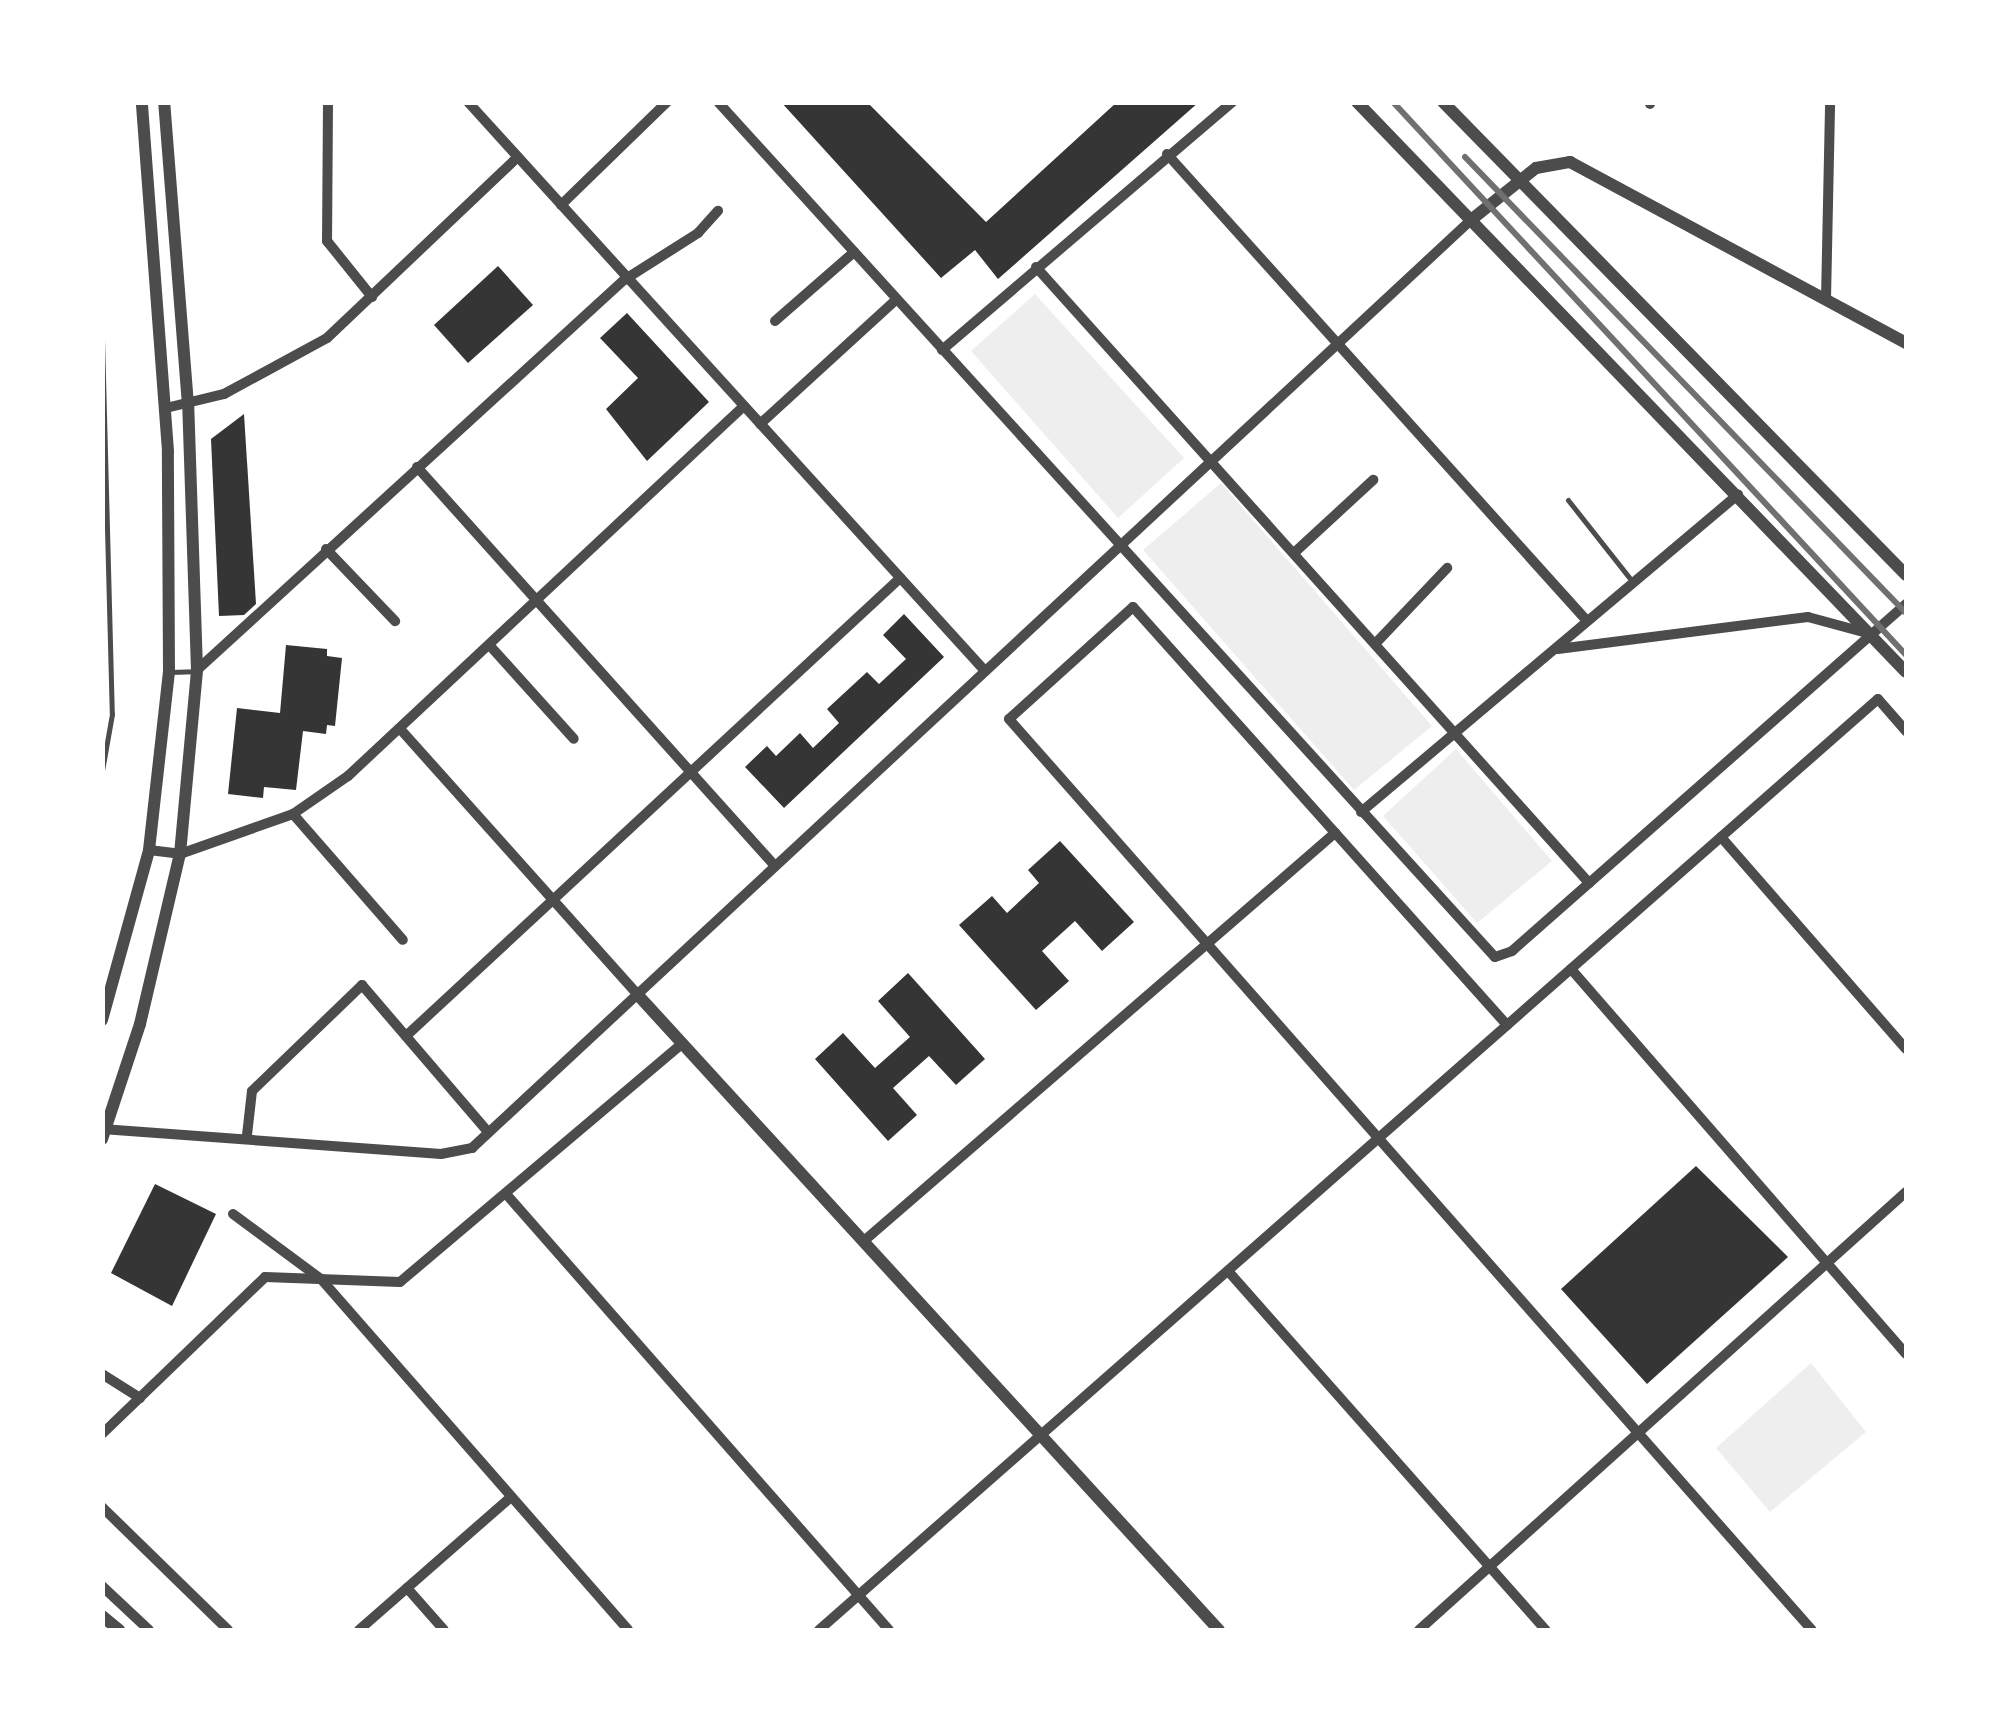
<!DOCTYPE html>
<html>
<head>
<meta charset="utf-8">
<style>
  body { margin:0 }
  #map { position:relative; width:2009px; height:1733px; overflow:hidden; background:#fff; font-family:Rubik,sans-serif }
  div>[style] { position:absolute }
  .green>* { inset:0; background:#eee }
  .building>* { inset:0; background:#353535 }
  .service>* { height:5px; margin:-2.5px; padding:0 2.5px; transform-origin:2.5px; border-radius:2.5px; background:#4c4c4c }
  .minor>* { height:10px; margin:-5px; padding:0 5px; transform-origin:5px; border-radius:5px; background:#4c4c4c }
  .tertiary>* { height:12px; margin:-6px; padding:0 6px; transform-origin:6px; border-radius:6px; background:#4c4c4c }
  .rail>* { height:6px; margin:-3px; padding:0 3px; transform-origin:3px; border-radius:3px; background:#707070 }
  span { translate:-50% -50%; white-space:nowrap; text-align:center; line-height:1.15; -webkit-text-stroke:8px #fff; paint-order:stroke }
  .frame { position:absolute; inset:0; border:105px solid #fff; pointer-events:none }
</style>
</head>
<body>
<div id="map">
  <div class="green">
    <div style="clip-path:polygon(1035px 294px,1184px 458px,1118px 518px,971px 351px)"></div>
    <div style="clip-path:polygon(1221px 483px,1432px 726px,1354px 790px,1143px 550px)"></div>
    <div style="clip-path:polygon(1456px 749px,1552px 861px,1477px 923px,1383px 816px)"></div>
    <div style="clip-path:polygon(1811px 1363px,1866px 1432px,1770px 1512px,1716px 1448px)"></div>
  </div>
  <div class="building">
    <div style="clip-path:polygon(781px 102px,867px 102px,986px 222px,1117px 102px,1199px 102px,998px 279px,975px 250px,941px 278px)"></div>
    <div style="clip-path:polygon(498px 266px,533px 305px,468px 363px,434px 325px)"></div>
    <div style="clip-path:polygon(627px 313px,709px 402px,647px 461px,606px 409px,638px 378px,600px 338px)"></div>
    <div style="clip-path:polygon(244px 414px,256px 604px,244px 615px,219px 616px,211px 439px)"></div>
    <div style="clip-path:polygon(904px 614px,944px 657px,784px 808px,745px 767px,767px 746px,776px 756px,800px 733px,813px 748px,839px 723px,827px 709px,867px 672px,879px 684px,906px 659px,883px 635px)"></div>
    <div style="clip-path:polygon(286px 645px,327px 649px,327px 656px,342px 658px,335px 726px,327px 725px,326px 734px,303px 731px,296px 790px,264px 787px,263px 798px,228px 794px,237px 708px,280px 713px)"></div>
    <div style="clip-path:polygon(1060px 841px,1134px 922px,1102px 951px,1075px 921px,1042px 951px,1069px 981px,1036px 1010px,959px 925px,992px 896px,1007px 913px,1039px 883px,1028px 870px)"></div>
    <div style="clip-path:polygon(908px 973px,985px 1059px,956px 1085px,929px 1056px,893px 1088px,917px 1115px,888px 1141px,815px 1059px,843px 1033px,875px 1068px,910px 1037px,878px 1001px)"></div>
    <div style="clip-path:polygon(1696px 1166px,1788px 1257px,1647px 1384px,1561px 1289px)"></div>
    <div style="clip-path:polygon(155px 1184px,216px 1214px,172px 1306px,111px 1273px)"></div>
  </div>
  <div class="service">
    <div style="left:102px;top:338px;width:376px;rotate:88.5deg"></div>
    <div style="left:112px;top:714px;width:58px;rotate:100deg"></div>
    <div style="left:1568px;top:500px;width:103px;rotate:51.7deg"></div>
    <div style="left:170px;top:672px;width:24px;rotate:-2deg"></div>
  </div>
  <div class="minor">
    <div style="left:328px;top:102px;width:139px;rotate:90.4deg"></div>
    <div style="left:327px;top:241px;width:72px;rotate:51.2deg"></div>
    <div style="left:468px;top:102px;width:769px;rotate:47.74deg"></div>
    <div style="left:718px;top:102px;width:1155px;rotate:47.74deg"></div>
    <div style="left:1495px;top:957px;width:18px;rotate:-19deg"></div>
    <div style="left:1512px;top:951px;width:525px;rotate:-41.37deg"></div>
    <div style="left:1650px;top:104px;width:2px;rotate:-90deg"></div>
    <div style="left:1167px;top:154px;width:628px;rotate:48.03deg"></div>
    <div style="left:561px;top:205px;width:148px;rotate:-44.2deg"></div>
    <div style="left:1036px;top:267px;width:828px;rotate:48.08deg"></div>
    <div style="left:1826px;top:299px;width:197px;rotate:-88.8deg"></div>
    <div style="left:775px;top:321px;width:105px;rotate:-41.1deg"></div>
    <div style="left:942px;top:350px;width:382px;rotate:-40.5deg"></div>
    <div style="left:166px;top:408px;width:60px;rotate:-13.6deg"></div>
    <div style="left:224px;top:394px;width:117px;rotate:-28.5deg"></div>
    <div style="left:327px;top:338px;width:263px;rotate:-43.5deg"></div>
    <div style="left:760px;top:424px;width:184px;rotate:-42.4deg"></div>
    <div style="left:417px;top:467px;width:536px;rotate:48.1deg"></div>
    <div style="left:326px;top:549px;width:100px;rotate:46.2deg"></div>
    <div style="left:1294px;top:553px;width:108px;rotate:-42.7deg"></div>
    <div style="left:1375px;top:644px;width:105px;rotate:-46.5deg"></div>
    <div style="left:492px;top:648px;width:122px;rotate:48deg"></div>
    <div style="left:1558px;top:649px;width:252px;rotate:-7.3deg"></div>
    <div style="left:1808px;top:617px;width:61px;rotate:15.2deg"></div>
    <div style="left:197px;top:670px;width:578px;rotate:-42.41deg"></div>
    <div style="left:624px;top:280px;width:88px;rotate:-32.4deg"></div>
    <div style="left:698px;top:233px;width:30px;rotate:-48deg"></div>
    <div style="left:402px;top:731px;width:353px;rotate:48.2deg"></div>
    <div style="left:1361px;top:812px;width:493px;rotate:-40.1deg"></div>
    <div style="left:293px;top:814px;width:167px;rotate:48.9deg"></div>
    <div style="left:1721px;top:837px;width:281px;rotate:48.9deg"></div>
    <div style="left:149px;top:850px;width:31px;rotate:7deg"></div>
    <div style="left:180px;top:854px;width:120px;rotate:-19.5deg"></div>
    <div style="left:293px;top:814px;width:67px;rotate:-34.6deg"></div>
    <div style="left:348px;top:776px;width:542px;rotate:-43.06deg"></div>
    <div style="left:1571px;top:969px;width:510px;rotate:48.97deg"></div>
    <div style="left:1507px;top:1025px;width:561px;rotate:-131.82deg"></div>
    <div style="left:1133px;top:607px;width:167px;rotate:137.9deg"></div>
    <div style="left:1009px;top:719px;width:1214px;rotate:48.61deg"></div>
    <div style="left:406px;top:1036px;width:674px;rotate:-42.83deg"></div>
    <div style="left:102px;top:1129px;width:340px;rotate:4.2deg"></div>
    <div style="left:441px;top:1154px;width:32px;rotate:-11deg"></div>
    <div style="left:472px;top:1148px;width:1364px;rotate:-42.89deg"></div>
    <div style="left:247px;top:1135px;width:44px;rotate:-83.5deg"></div>
    <div style="left:252px;top:1091px;width:153px;rotate:-43.9deg"></div>
    <div style="left:362px;top:985px;width:194px;rotate:49.4deg"></div>
    <div style="left:507px;top:1195px;width:579px;rotate:48.71deg"></div>
    <div style="left:233px;top:1214px;width:109px;rotate:36.5deg"></div>
    <div style="left:321px;top:1279px;width:466px;rotate:48.8deg"></div>
    <div style="left:865px;top:1240px;width:622px;rotate:-40.89deg"></div>
    <div style="left:1228px;top:1271px;width:480px;rotate:48.5deg"></div>
    <div style="left:102px;top:1374px;width:45px;rotate:32.3deg"></div>
    <div style="left:102px;top:1434px;width:226px;rotate:-43.9deg"></div>
    <div style="left:265px;top:1277px;width:135px;rotate:2.1deg"></div>
    <div style="left:400px;top:1282px;width:369px;rotate:-40.2deg"></div>
    <div style="left:102px;top:1507px;width:176px;rotate:44.3deg"></div>
    <div style="left:102px;top:1586px;width:64px;rotate:43.1deg"></div>
    <div style="left:407px;top:1588px;width:56px;rotate:48.6deg"></div>
    <div style="left:359px;top:1630px;width:202px;rotate:-41.2deg"></div>
    <div style="left:819px;top:1630px;width:1410px;rotate:-41.32deg"></div>
    <div style="left:1878px;top:699px;width:43px;rotate:48.8deg"></div>
    <div style="left:1419px;top:1630px;width:655px;rotate:-41.97deg"></div>
  </div>
  <div class="tertiary">
    <div style="left:1357px;top:102px;width:791px;rotate:46.08deg"></div>
    <div style="left:1443px;top:102px;width:662px;rotate:45.61deg"></div>
    <div style="left:1471px;top:220px;width:83px;rotate:-38.7deg"></div>
    <div style="left:1536px;top:168px;width:35px;rotate:-10deg"></div>
    <div style="left:1570px;top:162px;width:382px;rotate:28.3deg"></div>
    <div style="left:637px;top:994px;width:862px;rotate:47.54deg"></div>
    <div style="left:102px;top:1020px;width:176px;rotate:-74.5deg"></div>
    <div style="left:149px;top:850px;width:179px;rotate:-83.6deg"></div>
    <div style="left:169px;top:672px;width:221px;rotate:-90.3deg"></div>
    <div style="left:168px;top:451px;width:350px;rotate:-94.3deg"></div>
    <div style="left:102px;top:1139px;width:121px;rotate:-71.7deg"></div>
    <div style="left:140px;top:1024px;width:175px;rotate:-76.8deg"></div>
    <div style="left:180px;top:854px;width:185px;rotate:-84.7deg"></div>
    <div style="left:197px;top:670px;width:265px;rotate:-91.9deg"></div>
    <div style="left:188px;top:405px;width:304px;rotate:-94.5deg"></div>
    <div style="left:102px;top:1616px;width:22px;rotate:39deg"></div>
  </div>
  <div class="rail">
    <div style="left:1393px;top:102px;width:754px;rotate:47.15deg"></div>
    <div style="left:1465px;top:157px;width:634px;rotate:45.96deg"></div>
  </div>
  <div class="frame"></div>
</div>
</body>
</html>
